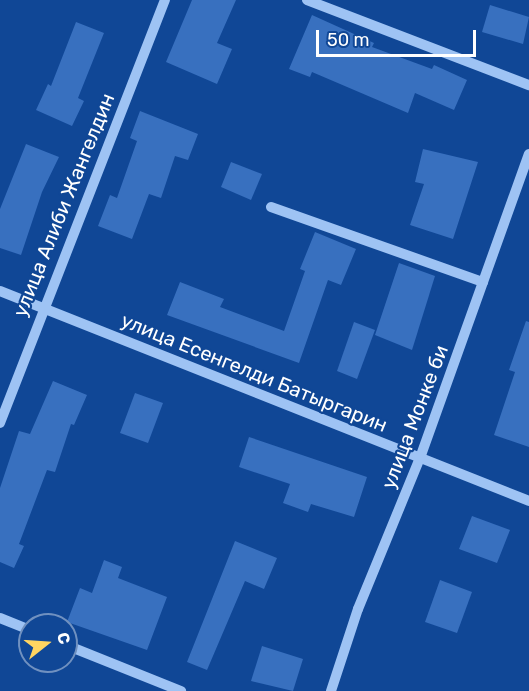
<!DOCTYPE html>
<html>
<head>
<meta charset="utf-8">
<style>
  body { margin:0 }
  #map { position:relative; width:529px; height:691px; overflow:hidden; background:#104796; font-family:Rubik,sans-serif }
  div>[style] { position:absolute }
  .building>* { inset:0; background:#3870bf }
  .minor>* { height:10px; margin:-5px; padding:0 5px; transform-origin:5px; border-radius:5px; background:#9ec3f4 }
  span { translate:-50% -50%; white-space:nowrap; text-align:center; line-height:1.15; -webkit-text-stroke:4.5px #104796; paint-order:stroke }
  .street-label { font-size:20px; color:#fff }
  .north { position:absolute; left:18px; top:613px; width:60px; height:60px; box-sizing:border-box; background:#104796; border:2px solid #7091c0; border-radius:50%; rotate:73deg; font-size:16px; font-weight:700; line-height:24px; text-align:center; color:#fff }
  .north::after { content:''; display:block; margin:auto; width:21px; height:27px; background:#ffd561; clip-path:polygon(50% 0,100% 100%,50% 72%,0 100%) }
  .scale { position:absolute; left:316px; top:30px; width:160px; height:27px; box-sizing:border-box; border:3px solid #fff; border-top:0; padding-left:8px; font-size:18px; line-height:21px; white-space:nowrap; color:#fff; -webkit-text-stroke:4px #104796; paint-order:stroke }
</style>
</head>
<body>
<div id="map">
  <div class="building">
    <div style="clip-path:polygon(192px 0,236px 0,217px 43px,232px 49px,217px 84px,166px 62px)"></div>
    <div style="clip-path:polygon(490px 5px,529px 17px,523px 44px,482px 32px)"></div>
    <div style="clip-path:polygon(312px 15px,374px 43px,372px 47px,432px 69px,434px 65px,467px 80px,454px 110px,415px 93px,408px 113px,312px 72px,310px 77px,289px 69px)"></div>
    <div style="clip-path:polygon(76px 22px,104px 33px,78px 98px,84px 101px,72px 126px,36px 110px,48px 84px,51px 86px)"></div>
    <div style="clip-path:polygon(140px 111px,198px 134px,188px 160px,175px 156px,161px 198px,149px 194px,132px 239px,98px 226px,110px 195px,117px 198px,137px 141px,130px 138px)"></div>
    <div style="clip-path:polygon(26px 144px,59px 157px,42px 192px,21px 255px,0 248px,0 209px)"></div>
    <div style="clip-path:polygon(423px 149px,478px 162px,453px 239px,410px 225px,424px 184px,415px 182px)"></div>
    <div style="clip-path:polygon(231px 162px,262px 174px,251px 200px,221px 187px)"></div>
    <div style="clip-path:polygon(315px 232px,356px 249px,341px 285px,328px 280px,299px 363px,167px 315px,180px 282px,224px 299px,220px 307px,284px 331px,305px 271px,300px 269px)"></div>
    <div style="clip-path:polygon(399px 263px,435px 276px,412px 350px,375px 335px)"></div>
    <div style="clip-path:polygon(526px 321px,529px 322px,529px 447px,494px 435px,515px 372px,509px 370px)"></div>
    <div style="clip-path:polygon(354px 322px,375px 330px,357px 379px,337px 371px)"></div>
    <div style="clip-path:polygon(53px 381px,87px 395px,74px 425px,71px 424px,55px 472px,47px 470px,19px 544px,24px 546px,14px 568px,0 562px,0 488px,19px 431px,30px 434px)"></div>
    <div style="clip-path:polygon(135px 393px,163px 403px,148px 443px,120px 433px)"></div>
    <div style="clip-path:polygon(249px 437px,367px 477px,354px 517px,311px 504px,308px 512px,283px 503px,290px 484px,239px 467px)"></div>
    <div style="clip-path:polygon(472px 516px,510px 530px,497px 563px,459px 549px)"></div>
    <div style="clip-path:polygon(235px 541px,277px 558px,264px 589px,245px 581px,207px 670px,187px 662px)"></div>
    <div style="clip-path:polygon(104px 560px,122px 567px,118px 578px,167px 597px,147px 650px,67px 622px,80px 588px,92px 593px)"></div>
    <div style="clip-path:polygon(440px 580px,472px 592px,457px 633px,425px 622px)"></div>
    <div style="clip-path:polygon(262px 646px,303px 659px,293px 691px,251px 681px)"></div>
  </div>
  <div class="minor">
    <div style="left:307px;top:0;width:238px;rotate:21deg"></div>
    <div style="left:271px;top:207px;width:225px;rotate:19.5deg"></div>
    <div style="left:0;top:291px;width:569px;rotate:21.65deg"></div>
    <div style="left:0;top:423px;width:454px;rotate:-68.7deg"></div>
    <div style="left:0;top:618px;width:32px;rotate:22deg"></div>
    <div style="left:66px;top:645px;width:124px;rotate:21.8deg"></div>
    <div style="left:331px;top:691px;width:86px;rotate:-71.8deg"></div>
    <div style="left:358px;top:609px;width:163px;rotate:-67.7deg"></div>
    <div style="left:420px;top:458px;width:323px;rotate:-70.3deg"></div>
  </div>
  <div class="street-label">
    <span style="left:64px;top:205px;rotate:-68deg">улица Алиби Жангелдин</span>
    <span style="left:254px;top:373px;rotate:22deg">улица Есенгелди Батыргарин</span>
    <span style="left:415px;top:417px;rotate:-69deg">улица Монке би</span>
  </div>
  <div class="north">С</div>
  <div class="scale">50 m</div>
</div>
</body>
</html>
